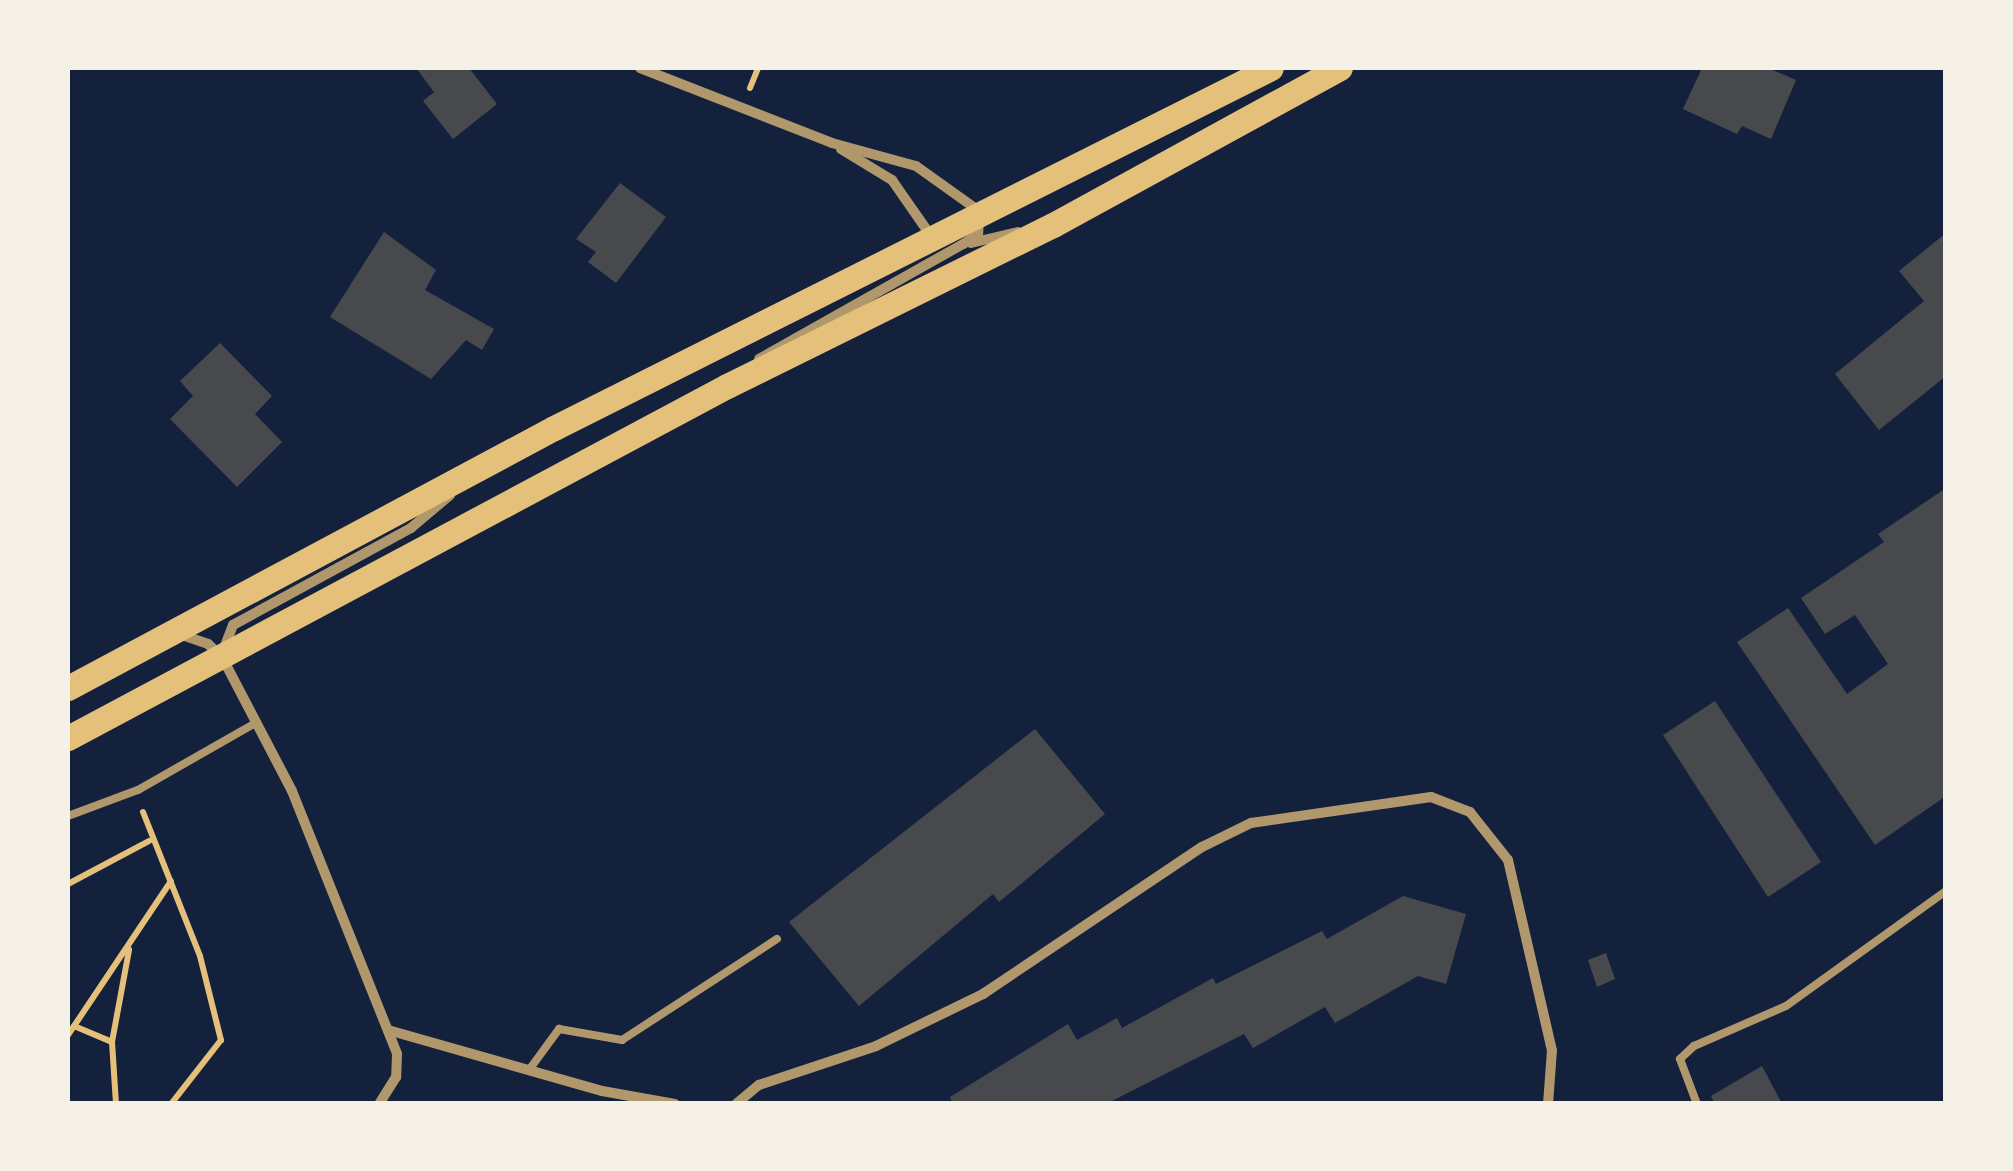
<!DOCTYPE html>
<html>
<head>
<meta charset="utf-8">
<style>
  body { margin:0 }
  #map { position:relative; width:2013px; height:1171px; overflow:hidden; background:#14213d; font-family:"Source Sans 3",sans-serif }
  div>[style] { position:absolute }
  .building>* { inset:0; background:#48494c }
  .path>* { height:6px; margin:-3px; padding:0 3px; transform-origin:3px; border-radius:3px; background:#e5c07b }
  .service>* { height:8px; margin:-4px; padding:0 4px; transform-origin:4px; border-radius:4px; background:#b1986c }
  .minor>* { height:10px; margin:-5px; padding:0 5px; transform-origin:5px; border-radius:5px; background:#b1986c }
  .primary>* { height:25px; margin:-12.5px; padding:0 12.5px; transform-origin:12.5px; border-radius:12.5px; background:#e5c07b }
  span { translate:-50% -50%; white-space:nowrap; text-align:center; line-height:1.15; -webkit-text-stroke:8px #f6f1e7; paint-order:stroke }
  .frame { position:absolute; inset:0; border:70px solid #f6f1e7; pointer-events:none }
</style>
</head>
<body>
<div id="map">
  <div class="building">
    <div style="clip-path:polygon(416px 68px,469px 68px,497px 104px,453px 139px,423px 101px,434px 92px)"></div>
    <div style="clip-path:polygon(1702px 68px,1768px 68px,1796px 80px,1771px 139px,1742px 126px,1737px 134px,1683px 109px)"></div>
    <div style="clip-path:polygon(620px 183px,666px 217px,616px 283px,588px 262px,596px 252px,576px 239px)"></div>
    <div style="clip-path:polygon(384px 232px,436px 270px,425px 290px,494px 329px,482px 350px,466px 340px,431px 379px,330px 317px)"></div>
    <div style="clip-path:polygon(1946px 233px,1946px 376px,1879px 430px,1835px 374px,1924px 301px,1899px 271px)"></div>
    <div style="clip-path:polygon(220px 343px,272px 396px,255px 414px,282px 442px,237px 487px,170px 419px,193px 396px,180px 381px)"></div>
    <div style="clip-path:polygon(1946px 488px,1946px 796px,1875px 845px,1737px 642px,1788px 608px,1847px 694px,1888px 664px,1855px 615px,1825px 634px,1801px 598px,1884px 542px,1878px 534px)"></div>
    <div style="clip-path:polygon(1715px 701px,1821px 862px,1768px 897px,1663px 735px)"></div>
    <div style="clip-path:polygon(1035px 729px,1105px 814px,999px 902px,993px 894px,859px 1006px,789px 922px)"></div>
    <div style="clip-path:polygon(1403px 896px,1466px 914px,1446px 984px,1418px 976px,1335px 1023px,1325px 1007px,1253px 1048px,1244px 1034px,1106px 1104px,953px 1104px,950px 1097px,1068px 1024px,1077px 1040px,1117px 1018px,1122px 1028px,1213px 978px,1216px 984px,1322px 931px,1327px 939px)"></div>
    <div style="clip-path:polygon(1606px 953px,1615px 979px,1597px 987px,1588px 960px)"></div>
    <div style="clip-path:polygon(1762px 1066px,1781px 1102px,1715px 1104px,1711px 1096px)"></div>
  </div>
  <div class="path">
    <div style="left:750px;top:88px;width:22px;rotate:-68deg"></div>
    <div style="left:143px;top:812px;width:155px;rotate:68.4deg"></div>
    <div style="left:200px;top:956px;width:87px;rotate:76deg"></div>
    <div style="left:221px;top:1040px;width:81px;rotate:128deg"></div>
    <div style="left:68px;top:884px;width:92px;rotate:-28deg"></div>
    <div style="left:74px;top:1026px;width:41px;rotate:22.8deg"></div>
    <div style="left:112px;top:1042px;width:62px;rotate:86.3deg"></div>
    <div style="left:68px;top:1035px;width:185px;rotate:-56.2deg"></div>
    <div style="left:112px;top:1042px;width:94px;rotate:-79.5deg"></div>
  </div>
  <div class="service">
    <div style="left:68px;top:816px;width:75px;rotate:-20.4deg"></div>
    <div style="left:138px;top:790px;width:137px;rotate:-29.7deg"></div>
    <div style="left:529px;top:1070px;width:51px;rotate:-53.8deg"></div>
    <div style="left:559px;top:1029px;width:64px;rotate:9.9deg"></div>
    <div style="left:622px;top:1040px;width:185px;rotate:-33.1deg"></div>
    <div style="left:1697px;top:1104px;width:48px;rotate:-110.7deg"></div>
    <div style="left:1680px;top:1059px;width:19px;rotate:-43deg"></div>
    <div style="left:1694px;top:1046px;width:100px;rotate:-23.5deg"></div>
    <div style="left:1786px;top:1006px;width:197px;rotate:-35.7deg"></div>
  </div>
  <div class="minor">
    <div style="left:640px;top:68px;width:206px;rotate:21.3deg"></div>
    <div style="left:832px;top:143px;width:87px;rotate:15.3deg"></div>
    <div style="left:916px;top:166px;width:77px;rotate:35.5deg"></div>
    <div style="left:979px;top:211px;width:23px;rotate:92deg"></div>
    <div style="left:978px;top:234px;width:18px;rotate:146deg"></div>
    <div style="left:963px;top:244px;width:234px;rotate:150.6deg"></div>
    <div style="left:841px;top:149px;width:60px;rotate:31.3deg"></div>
    <div style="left:892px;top:180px;width:68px;rotate:55.1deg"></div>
    <div style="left:971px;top:243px;width:48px;rotate:-13.2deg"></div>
    <div style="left:179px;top:634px;width:31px;rotate:19deg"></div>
    <div style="left:208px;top:644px;width:19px;rotate:43deg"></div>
    <div style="left:222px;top:657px;width:151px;rotate:62.4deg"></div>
    <div style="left:292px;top:791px;width:283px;rotate:68.2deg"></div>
    <div style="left:397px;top:1054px;width:23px;rotate:92deg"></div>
    <div style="left:396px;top:1077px;width:32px;rotate:122deg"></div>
    <div style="left:223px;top:651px;width:28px;rotate:-69deg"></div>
    <div style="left:233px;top:625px;width:203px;rotate:-28.6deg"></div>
    <div style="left:411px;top:528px;width:51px;rotate:-40.2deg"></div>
    <div style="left:388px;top:1030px;width:223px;rotate:15.9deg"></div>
    <div style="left:602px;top:1091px;width:74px;rotate:10.1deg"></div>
    <div style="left:736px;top:1104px;width:30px;rotate:-40deg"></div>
    <div style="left:759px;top:1085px;width:123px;rotate:-18.4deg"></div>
    <div style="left:876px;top:1046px;width:119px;rotate:-25.9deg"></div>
    <div style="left:983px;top:994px;width:264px;rotate:-33.9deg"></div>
    <div style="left:1202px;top:847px;width:55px;rotate:-26.1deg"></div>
    <div style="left:1251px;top:823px;width:182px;rotate:-8.2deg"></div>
    <div style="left:1431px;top:797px;width:42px;rotate:21deg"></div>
    <div style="left:1470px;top:812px;width:61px;rotate:51.6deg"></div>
    <div style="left:1508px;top:860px;width:195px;rotate:77deg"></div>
    <div style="left:1552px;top:1050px;width:54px;rotate:94.2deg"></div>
  </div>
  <div class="primary">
    <div style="left:68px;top:688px;width:551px;rotate:-28.15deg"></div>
    <div style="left:554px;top:428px;width:802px;rotate:-26.66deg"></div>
    <div style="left:68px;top:738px;width:747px;rotate:-28.11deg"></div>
    <div style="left:727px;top:386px;width:364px;rotate:-26.3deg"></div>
    <div style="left:1053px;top:225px;width:327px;rotate:-28.7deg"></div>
  </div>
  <div class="frame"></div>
</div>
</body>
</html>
